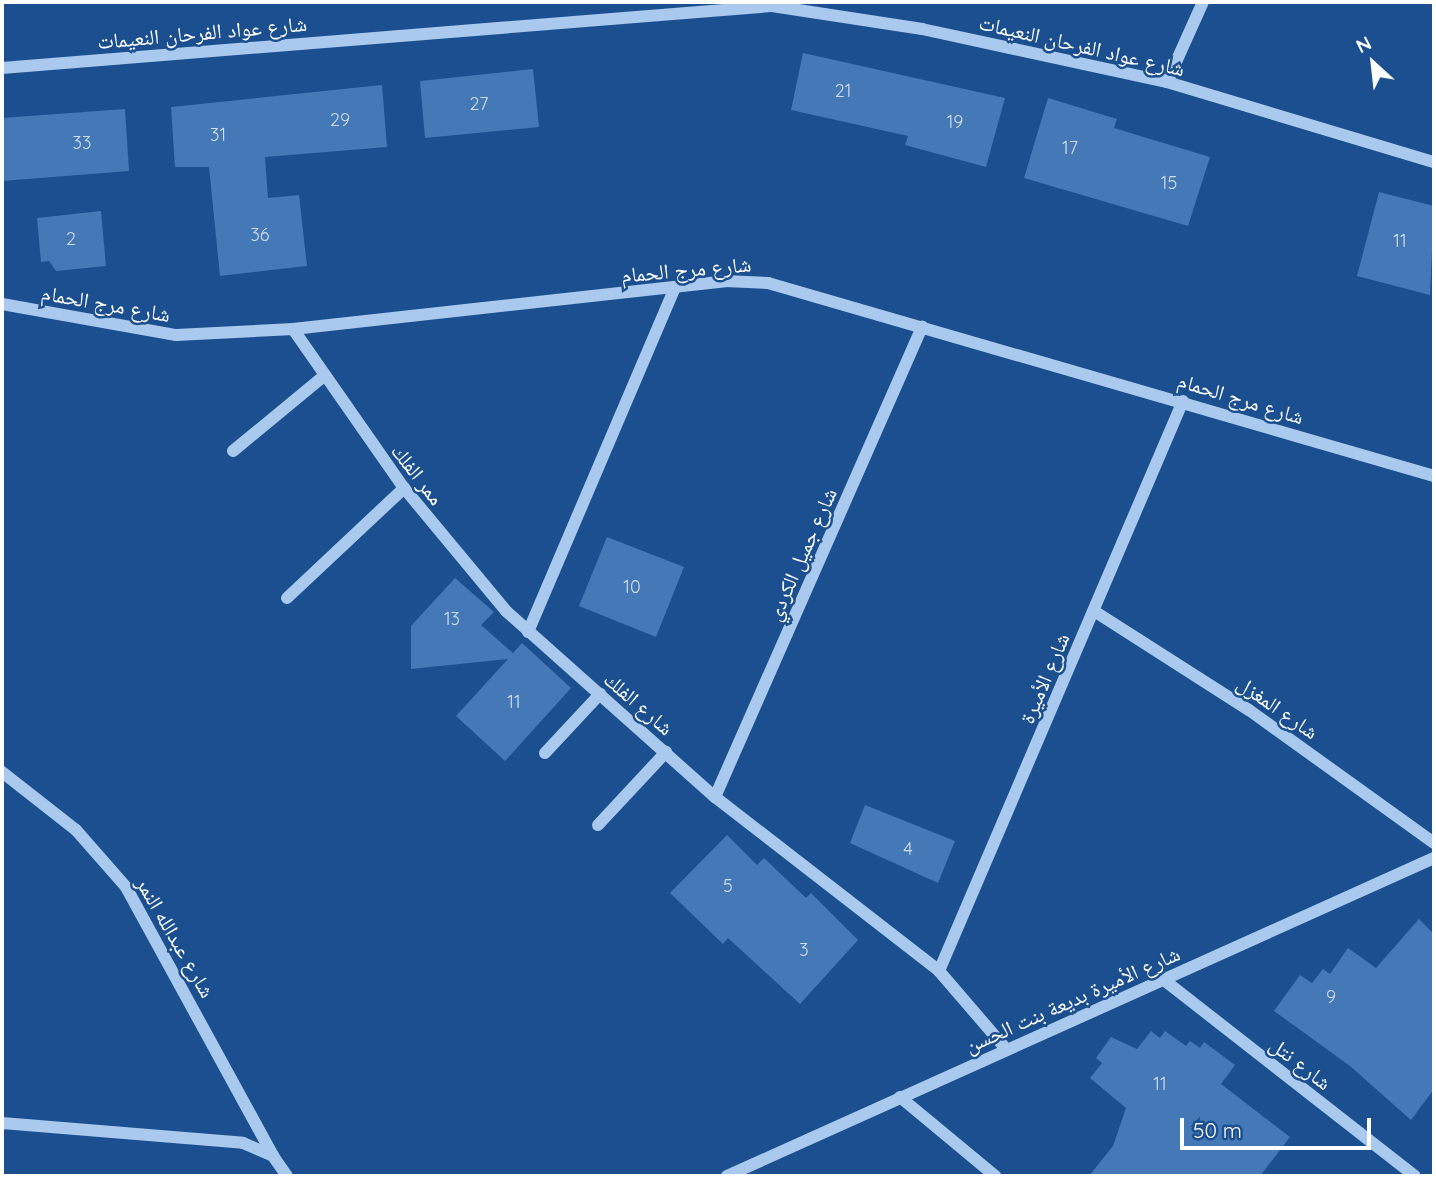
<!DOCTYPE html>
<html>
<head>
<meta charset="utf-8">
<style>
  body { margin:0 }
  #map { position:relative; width:1436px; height:1178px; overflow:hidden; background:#1b4f8f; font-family:Quicksand,"Noto Naskh Arabic",sans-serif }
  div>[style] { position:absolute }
  .building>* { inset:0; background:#4478b7 }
  .minor>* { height:12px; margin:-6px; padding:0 6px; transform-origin:6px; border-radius:6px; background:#a9c9ee }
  span { translate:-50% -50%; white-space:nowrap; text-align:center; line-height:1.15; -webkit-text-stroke:5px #1b4f8f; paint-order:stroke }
  .number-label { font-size:18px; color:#d0dded }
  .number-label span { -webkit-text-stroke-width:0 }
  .street-label { font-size:21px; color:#fff }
  .frame { position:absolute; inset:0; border:4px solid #fff; pointer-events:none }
  .north { position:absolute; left:1338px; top:28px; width:70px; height:70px; -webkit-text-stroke:5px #1b4f8f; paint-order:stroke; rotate:333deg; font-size:19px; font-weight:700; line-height:28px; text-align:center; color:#fff }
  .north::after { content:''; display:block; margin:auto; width:24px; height:32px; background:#fff; clip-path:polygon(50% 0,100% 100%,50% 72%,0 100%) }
  .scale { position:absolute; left:1180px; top:1118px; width:191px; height:32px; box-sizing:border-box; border:4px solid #fff; border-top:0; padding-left:9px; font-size:21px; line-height:24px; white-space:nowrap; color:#fff; -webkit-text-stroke:5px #1b4f8f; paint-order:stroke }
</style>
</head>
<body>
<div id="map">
  <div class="building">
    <div style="clip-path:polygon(803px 53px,1005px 98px,986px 167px,905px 145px,908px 136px,791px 110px)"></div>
    <div style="clip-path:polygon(533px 69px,539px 127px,425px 138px,420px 81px)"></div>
    <div style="clip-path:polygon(382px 85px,387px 147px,265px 157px,268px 198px,299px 195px,307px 266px,220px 276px,209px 167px,175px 167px,171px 107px)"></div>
    <div style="clip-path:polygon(1048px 98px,1117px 119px,1114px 128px,1210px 157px,1188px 226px,1024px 178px)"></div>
    <div style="clip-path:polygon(125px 109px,129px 171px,2px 181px,2px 118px)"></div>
    <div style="clip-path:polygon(1379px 192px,1434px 206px,1430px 295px,1357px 276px)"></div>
    <div style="clip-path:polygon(101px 211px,106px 266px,56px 271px,49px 261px,41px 262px,37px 218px)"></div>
    <div style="clip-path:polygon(607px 537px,684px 567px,656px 637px,579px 606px)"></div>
    <div style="clip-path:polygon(455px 578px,494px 612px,481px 625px,513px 653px,522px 643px,571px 688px,505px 761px,456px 716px,508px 659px,411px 669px,411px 626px)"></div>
    <div style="clip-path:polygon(865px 805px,955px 841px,938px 883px,850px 843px)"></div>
    <div style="clip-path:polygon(727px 835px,757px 865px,764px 858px,806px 898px,811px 893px,858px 940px,800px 1004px,728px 938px,723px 944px,670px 893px)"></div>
    <div style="clip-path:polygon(1419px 919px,1434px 934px,1434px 1089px,1411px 1120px,1350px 1066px,1274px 1011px,1300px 975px,1312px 983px,1323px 969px,1330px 974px,1348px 948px,1376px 968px)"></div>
    <div style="clip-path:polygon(1151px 1031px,1160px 1038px,1165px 1031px,1186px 1046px,1190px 1041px,1200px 1048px,1204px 1042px,1235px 1065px,1221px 1084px,1290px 1137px,1260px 1176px,1089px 1176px,1113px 1146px,1126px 1108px,1090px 1078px,1102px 1063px,1096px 1058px,1111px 1037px,1137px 1049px)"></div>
  </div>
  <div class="minor">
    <div style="left:2px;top:68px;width:772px;rotate:-4.6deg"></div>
    <div style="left:772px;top:6px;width:152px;rotate:8.7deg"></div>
    <div style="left:922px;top:29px;width:251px;rotate:12.2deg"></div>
    <div style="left:1167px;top:82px;width:279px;rotate:16.7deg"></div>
    <div style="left:1167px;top:82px;width:88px;rotate:-65.8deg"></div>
    <div style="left:2px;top:304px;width:177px;rotate:10.1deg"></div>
    <div style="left:176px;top:335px;width:117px;rotate:-2.9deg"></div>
    <div style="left:293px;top:329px;width:435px;rotate:-6.3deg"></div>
    <div style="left:725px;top:281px;width:43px;rotate:2.7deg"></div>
    <div style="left:768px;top:283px;width:693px;rotate:16.16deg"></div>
    <div style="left:293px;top:329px;width:194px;rotate:55.1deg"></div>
    <div style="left:404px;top:488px;width:160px;rotate:50.3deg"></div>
    <div style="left:506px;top:611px;width:280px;rotate:41.7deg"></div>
    <div style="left:715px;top:797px;width:284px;rotate:37.8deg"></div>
    <div style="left:939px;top:971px;width:103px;rotate:49.3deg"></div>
    <div style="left:233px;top:451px;width:118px;rotate:-39.5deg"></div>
    <div style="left:287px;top:598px;width:161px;rotate:-43.2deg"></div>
    <div style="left:1094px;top:611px;width:184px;rotate:32.6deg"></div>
    <div style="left:1249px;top:710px;width:228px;rotate:35.7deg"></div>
    <div style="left:528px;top:632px;width:374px;rotate:-66.9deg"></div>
    <div style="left:545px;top:753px;width:81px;rotate:-47deg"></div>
    <div style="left:2px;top:772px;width:94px;rotate:38.1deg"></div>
    <div style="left:76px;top:830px;width:76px;rotate:48.7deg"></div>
    <div style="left:126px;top:887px;width:307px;rotate:61.3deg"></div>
    <div style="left:715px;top:797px;width:514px;rotate:-66.23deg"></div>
    <div style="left:598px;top:825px;width:100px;rotate:-47deg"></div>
    <div style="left:939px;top:971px;width:620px;rotate:-66.83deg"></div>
    <div style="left:1164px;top:980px;width:318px;rotate:38deg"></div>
    <div style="left:900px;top:1097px;width:124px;rotate:39.7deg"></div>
    <div style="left:2px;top:1123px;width:242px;rotate:4.7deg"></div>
    <div style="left:243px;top:1143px;width:33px;rotate:23deg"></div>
    <div style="left:273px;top:1156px;width:24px;rotate:55deg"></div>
    <div style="left:727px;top:1176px;width:775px;rotate:-24.22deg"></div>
  </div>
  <div class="number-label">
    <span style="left:843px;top:91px">21</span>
    <span style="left:479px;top:104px">27</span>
    <span style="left:340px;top:120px">29</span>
    <span style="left:955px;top:122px">19</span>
    <span style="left:218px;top:135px">31</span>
    <span style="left:82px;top:143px">33</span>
    <span style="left:1070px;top:148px">17</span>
    <span style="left:1169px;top:183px">15</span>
    <span style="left:260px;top:235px">36</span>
    <span style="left:71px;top:239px">2</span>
    <span style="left:1400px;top:241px">11</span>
    <span style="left:632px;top:587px">10</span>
    <span style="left:452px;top:619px">13</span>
    <span style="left:514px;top:702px">11</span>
    <span style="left:908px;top:849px">4</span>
    <span style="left:728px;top:886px">5</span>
    <span style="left:804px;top:950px">3</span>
    <span style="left:1331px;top:997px">9</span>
    <span style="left:1160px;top:1084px">11</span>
  </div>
  <div class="street-label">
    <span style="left:202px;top:32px;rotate:-5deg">شارع عواد الفرحان النعيمات</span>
    <span style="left:1082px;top:45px;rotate:13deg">شارع عواد الفرحان النعيمات</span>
    <span style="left:686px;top:269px;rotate:-5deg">شارع مرج الحمام</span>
    <span style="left:106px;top:303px;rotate:10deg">شارع مرج الحمام</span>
    <span style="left:1241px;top:398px;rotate:17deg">شارع مرج الحمام</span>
    <span style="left:418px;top:474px;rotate:52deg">ممر الفلك</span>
    <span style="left:801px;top:554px;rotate:-66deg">شارع جميل الكردي</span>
    <span style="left:1044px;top:678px;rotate:-67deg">شارع الأميرة</span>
    <span style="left:639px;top:703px;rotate:41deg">شارع الفلك</span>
    <span style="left:1278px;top:707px;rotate:35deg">شارع المغزل</span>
    <span style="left:176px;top:937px;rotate:60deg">شارع عبدالله النمر</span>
    <span style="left:1072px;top:999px;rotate:-24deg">شارع الأميرة بديعة بنت الحسن</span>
    <span style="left:1301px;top:1063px;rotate:38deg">شارع نتل</span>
  </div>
  <div class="frame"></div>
  <div class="north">N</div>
  <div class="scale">50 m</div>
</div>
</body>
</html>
